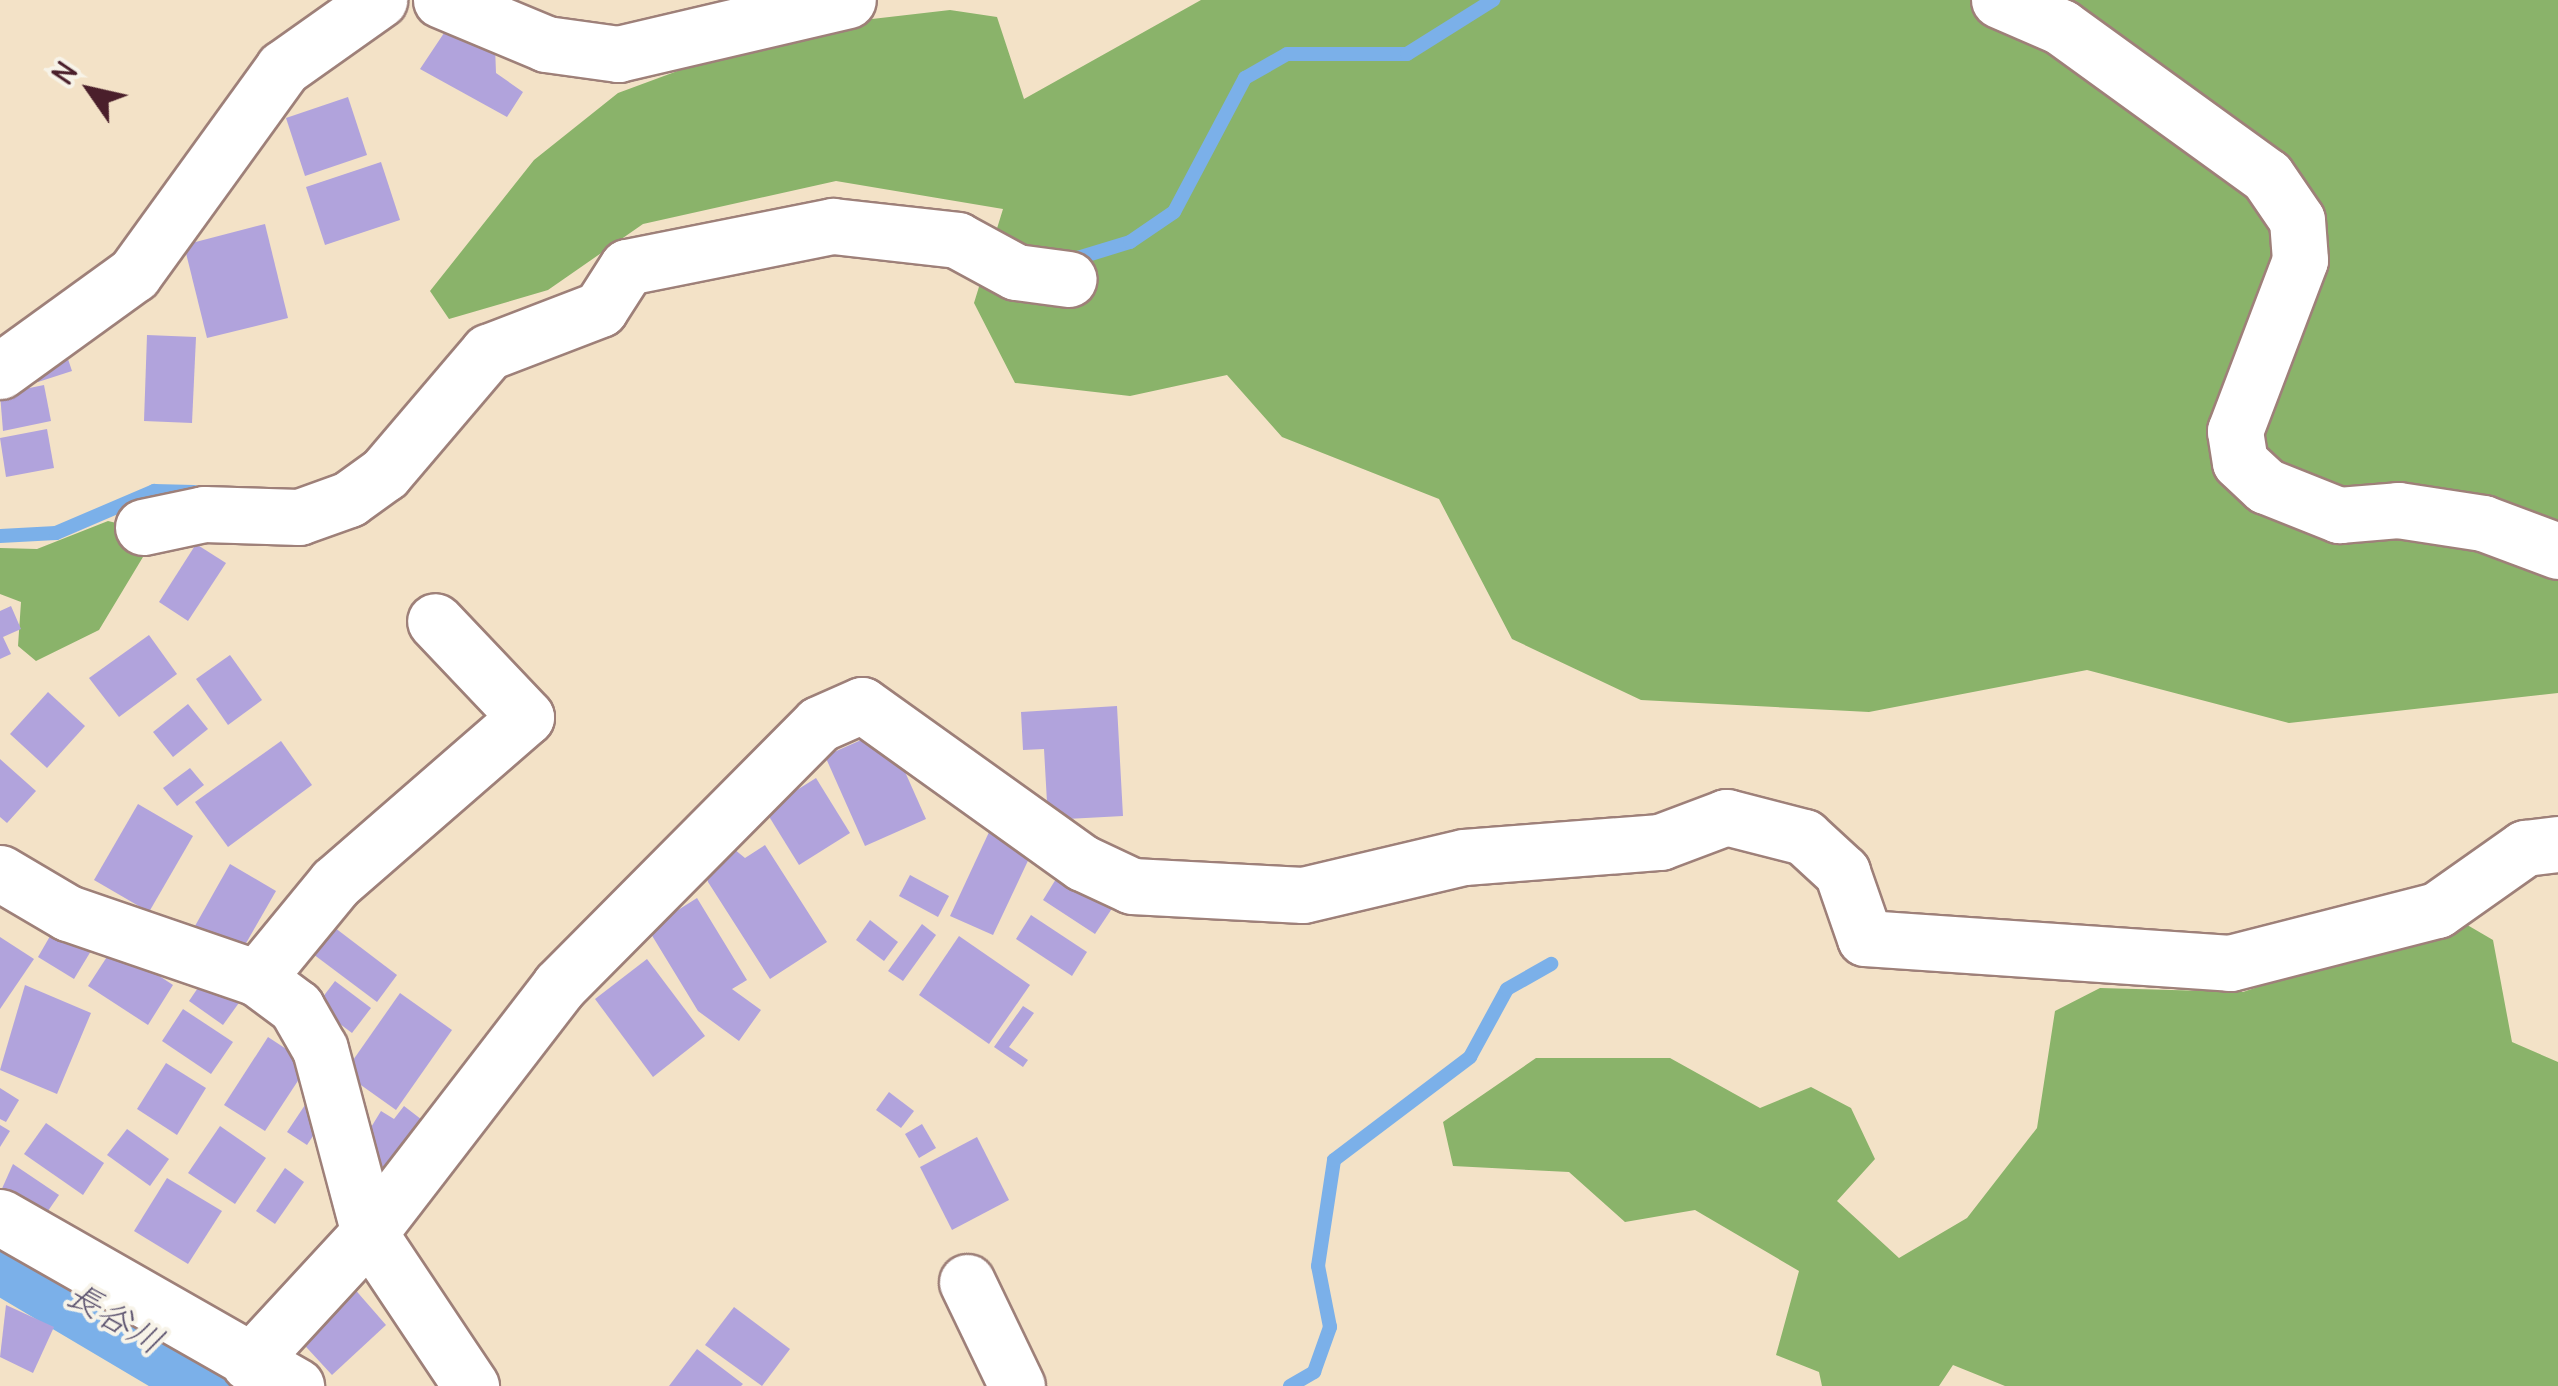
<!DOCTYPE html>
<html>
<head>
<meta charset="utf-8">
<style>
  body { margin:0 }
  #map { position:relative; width:2558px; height:1386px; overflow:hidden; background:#f3e2c7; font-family:Delius,"Klee One",sans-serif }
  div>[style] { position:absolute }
  .forest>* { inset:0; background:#8ab36a }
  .stream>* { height:14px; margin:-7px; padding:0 7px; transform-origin:7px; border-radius:7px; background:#7bb0e9 }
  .river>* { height:85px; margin:-42.5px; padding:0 42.5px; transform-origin:42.5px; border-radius:42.5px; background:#7bb0e9 }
  .building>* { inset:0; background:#b1a3dc }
  .roads { filter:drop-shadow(2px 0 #9e8079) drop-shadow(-2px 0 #9e8079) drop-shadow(0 2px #9e8079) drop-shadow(0 -2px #9e8079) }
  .minor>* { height:55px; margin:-27.5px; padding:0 27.5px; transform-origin:27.5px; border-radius:27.5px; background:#fff }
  span { translate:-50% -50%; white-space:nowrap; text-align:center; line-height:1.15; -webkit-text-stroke:8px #f7f3e8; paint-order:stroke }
  .water-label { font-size:35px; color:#5b526e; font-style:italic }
  .north { position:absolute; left:40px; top:40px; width:100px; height:100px; -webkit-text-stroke:8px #f7f3e8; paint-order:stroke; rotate:304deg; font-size:28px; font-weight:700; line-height:40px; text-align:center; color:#4a1f2b }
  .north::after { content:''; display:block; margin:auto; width:35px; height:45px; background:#4a1f2b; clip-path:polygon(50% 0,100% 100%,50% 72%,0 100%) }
</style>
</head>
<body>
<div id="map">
  <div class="forest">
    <div style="clip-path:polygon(1201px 0,2558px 0,2558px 693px,2289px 723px,2087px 670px,1869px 712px,1641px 700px,1512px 639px,1439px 499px,1282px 437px,1227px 375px,1130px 396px,1015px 383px,974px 303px,1003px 209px,836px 181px,643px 224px,548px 290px,449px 319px,430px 291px,534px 160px,618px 93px,794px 28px,950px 10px,997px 17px,1024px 99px)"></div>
    <div style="clip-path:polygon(108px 521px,129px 526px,146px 552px,99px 630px,36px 661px,18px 646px,21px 602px,0 594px,0 548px,37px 549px)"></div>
    <div style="clip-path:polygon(2457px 919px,2493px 940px,2512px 1042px,2558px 1062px,2558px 1386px,2005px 1386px,1953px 1365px,1939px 1386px,1822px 1386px,1819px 1372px,1776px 1355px,1799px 1271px,1695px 1210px,1625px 1222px,1569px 1172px,1453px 1166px,1443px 1122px,1536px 1058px,1670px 1058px,1760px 1108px,1811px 1087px,1851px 1108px,1875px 1159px,1837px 1201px,1899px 1258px,1967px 1218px,2037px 1128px,2055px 1011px,2100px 988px,2243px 992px)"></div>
  </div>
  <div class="stream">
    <div style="left:1071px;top:260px;width:62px;rotate:-17deg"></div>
    <div style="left:1130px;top:242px;width:53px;rotate:-34.3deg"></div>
    <div style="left:1174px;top:212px;width:152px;rotate:-62.1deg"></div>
    <div style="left:1245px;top:78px;width:48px;rotate:-29.7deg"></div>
    <div style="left:1287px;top:54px;width:120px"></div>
    <div style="left:1407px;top:54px;width:102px;rotate:-32.1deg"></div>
    <div style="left:0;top:536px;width:56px;rotate:-3.1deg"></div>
    <div style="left:56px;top:533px;width:107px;rotate:-23.2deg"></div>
    <div style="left:154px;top:491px;width:40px;rotate:1.4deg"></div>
    <div style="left:1290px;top:1386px;width:28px;rotate:-30deg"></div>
    <div style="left:1314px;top:1372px;width:48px;rotate:-70.4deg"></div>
    <div style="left:1330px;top:1327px;width:62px;rotate:-101.1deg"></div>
    <div style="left:1318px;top:1266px;width:107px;rotate:-81.4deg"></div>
    <div style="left:1334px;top:1160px;width:171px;rotate:-37.1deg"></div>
    <div style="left:1470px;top:1057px;width:77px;rotate:-61.4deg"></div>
    <div style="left:1507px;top:989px;width:51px;rotate:-29.6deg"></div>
  </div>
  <div class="river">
    <div style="left:0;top:1248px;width:270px;rotate:30.7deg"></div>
  </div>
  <div class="building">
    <div style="clip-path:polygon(454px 18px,495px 46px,496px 73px,523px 92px,507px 117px,420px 69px)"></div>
    <div style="clip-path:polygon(348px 97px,367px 155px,305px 176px,286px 118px)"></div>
    <div style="clip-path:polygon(381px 162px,400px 220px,325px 245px,306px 187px)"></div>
    <div style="clip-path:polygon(265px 224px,288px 318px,207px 338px,184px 245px)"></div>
    <div style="clip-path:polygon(147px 335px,196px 337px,192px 423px,144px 421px)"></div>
    <div style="clip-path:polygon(67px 356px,72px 371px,38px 382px,33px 367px)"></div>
    <div style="clip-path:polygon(44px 385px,51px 421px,3px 431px,0 394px)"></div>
    <div style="clip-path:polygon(47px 429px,54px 468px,6px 477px,0 438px)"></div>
    <div style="clip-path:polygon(196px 544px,226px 563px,188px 621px,159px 602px)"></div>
    <div style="clip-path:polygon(11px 606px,21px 629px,3px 637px,11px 654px,0 659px,0 611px)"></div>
    <div style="clip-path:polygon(149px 635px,177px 674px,119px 717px,89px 678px)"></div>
    <div style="clip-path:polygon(230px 655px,262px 700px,228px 725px,196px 679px)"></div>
    <div style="clip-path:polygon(48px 692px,85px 726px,47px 768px,10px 734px)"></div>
    <div style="clip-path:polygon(188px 704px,208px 729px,173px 757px,153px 732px)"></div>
    <div style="clip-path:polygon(1117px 706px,1123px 816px,1048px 820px,1044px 749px,1023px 750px,1021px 712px)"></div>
    <div style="clip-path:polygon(886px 729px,926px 819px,865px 846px,825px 756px)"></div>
    <div style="clip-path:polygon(281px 741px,312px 785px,228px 847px,195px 802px)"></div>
    <div style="clip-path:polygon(0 759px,36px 791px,7px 823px,0 817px)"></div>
    <div style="clip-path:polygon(190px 768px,204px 785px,177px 806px,163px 788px)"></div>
    <div style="clip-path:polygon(816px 778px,850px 833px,799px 865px,765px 810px)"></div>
    <div style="clip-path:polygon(138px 804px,193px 836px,149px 912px,94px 880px)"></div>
    <div style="clip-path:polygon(990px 830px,1033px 850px,993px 935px,950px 916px)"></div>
    <div style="clip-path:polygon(723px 840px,745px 858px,765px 845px,827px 942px,770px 979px,708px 882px,705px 868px)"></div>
    <div style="clip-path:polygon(230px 864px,276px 891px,241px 952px,195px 926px)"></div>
    <div style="clip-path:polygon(1064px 866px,1117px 901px,1095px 934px,1043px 900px)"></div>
    <div style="clip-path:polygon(910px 875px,949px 896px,938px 917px,899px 896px)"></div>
    <div style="clip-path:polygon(697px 898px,747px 980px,732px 989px,761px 1010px,739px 1041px,698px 1011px,648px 929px)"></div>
    <div style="clip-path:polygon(1031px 915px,1087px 952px,1072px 976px,1016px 939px)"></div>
    <div style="clip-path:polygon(322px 918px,397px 975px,377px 1002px,301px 945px)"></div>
    <div style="clip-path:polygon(870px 920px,898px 942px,884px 961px,856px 940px)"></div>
    <div style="clip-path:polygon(57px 924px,94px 946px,74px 979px,38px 957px)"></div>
    <div style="clip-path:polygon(922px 924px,936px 935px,903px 981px,888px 971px)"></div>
    <div style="clip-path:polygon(959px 936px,1030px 985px,989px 1044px,919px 995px)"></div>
    <div style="clip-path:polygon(0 937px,34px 959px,0 1009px)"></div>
    <div style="clip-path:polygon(114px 946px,173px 985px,148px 1025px,88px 986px)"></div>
    <div style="clip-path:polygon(647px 959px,705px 1036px,653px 1077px,595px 999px)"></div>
    <div style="clip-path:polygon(206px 976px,241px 1000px,223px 1025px,189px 1001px)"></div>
    <div style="clip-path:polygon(335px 981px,371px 1008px,352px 1033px,316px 1006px)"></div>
    <div style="clip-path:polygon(25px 985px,91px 1013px,57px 1094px,0 1070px)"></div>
    <div style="clip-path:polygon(400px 993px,452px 1030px,396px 1110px,344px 1073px)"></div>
    <div style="clip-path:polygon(1023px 1006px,1034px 1013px,1009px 1047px,1028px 1060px,1023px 1067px,994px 1047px)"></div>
    <div style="clip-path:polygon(183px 1009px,233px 1042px,211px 1074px,162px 1041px)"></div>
    <div style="clip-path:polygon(268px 1037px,309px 1064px,265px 1131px,224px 1105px)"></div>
    <div style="clip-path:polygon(166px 1063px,206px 1088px,177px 1135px,137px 1109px)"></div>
    <div style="clip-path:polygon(0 1088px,19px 1100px,6px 1122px,0 1119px)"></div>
    <div style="clip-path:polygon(889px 1092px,914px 1111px,901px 1128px,876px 1110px)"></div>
    <div style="clip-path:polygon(307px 1102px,327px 1115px,307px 1145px,287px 1132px)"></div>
    <div style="clip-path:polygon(404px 1106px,426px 1123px,375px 1189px,362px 1142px,381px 1111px,394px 1119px)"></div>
    <div style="clip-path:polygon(46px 1123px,104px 1163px,83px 1195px,24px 1154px)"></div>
    <div style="clip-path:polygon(922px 1124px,936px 1148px,919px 1158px,905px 1134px)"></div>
    <div style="clip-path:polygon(0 1125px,10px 1131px,0 1147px)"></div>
    <div style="clip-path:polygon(220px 1126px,266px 1158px,235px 1204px,188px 1173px)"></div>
    <div style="clip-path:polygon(127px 1129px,169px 1159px,150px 1186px,107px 1155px)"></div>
    <div style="clip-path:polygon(977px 1137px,1009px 1200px,952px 1230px,920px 1167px)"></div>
    <div style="clip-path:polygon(13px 1164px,59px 1195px,41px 1221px,0 1193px)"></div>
    <div style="clip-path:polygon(285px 1168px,304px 1182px,275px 1224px,256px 1211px)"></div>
    <div style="clip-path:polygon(167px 1178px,222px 1211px,188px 1264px,134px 1231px)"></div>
    <div style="clip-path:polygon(352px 1286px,386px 1325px,332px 1375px,296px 1336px)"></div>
    <div style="clip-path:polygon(6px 1305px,54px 1327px,33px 1373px,0 1357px)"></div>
    <div style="clip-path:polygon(734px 1307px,790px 1349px,762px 1386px,705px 1345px)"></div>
    <div style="clip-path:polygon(697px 1349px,743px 1384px,741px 1386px,669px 1386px)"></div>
  </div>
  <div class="roads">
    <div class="minor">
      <div style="left:441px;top:0;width:114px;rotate:22.7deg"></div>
      <div style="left:546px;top:44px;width:73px;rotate:7.9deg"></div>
      <div style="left:618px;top:54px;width:236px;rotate:-13.2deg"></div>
      <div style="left:1999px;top:0;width:68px;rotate:23.5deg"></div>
      <div style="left:2061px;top:27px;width:254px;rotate:35.9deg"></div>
      <div style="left:2267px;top:176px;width:53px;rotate:55.7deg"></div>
      <div style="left:2297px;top:220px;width:40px;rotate:85.7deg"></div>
      <div style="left:2300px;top:260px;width:183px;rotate:110.8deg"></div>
      <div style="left:2235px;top:431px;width:31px;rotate:81deg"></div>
      <div style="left:2240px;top:462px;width:35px;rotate:43deg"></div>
      <div style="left:2266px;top:486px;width:79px;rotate:21.7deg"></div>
      <div style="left:2339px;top:515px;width:59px;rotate:-4.8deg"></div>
      <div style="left:2398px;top:510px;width:86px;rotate:8.7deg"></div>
      <div style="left:2483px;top:523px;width:80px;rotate:20.5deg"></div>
      <div style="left:0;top:371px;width:165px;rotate:-35.9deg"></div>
      <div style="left:134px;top:274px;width:254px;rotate:-54.1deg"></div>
      <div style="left:283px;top:68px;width:118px;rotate:-35.3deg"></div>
      <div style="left:143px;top:527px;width:62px;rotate:-12deg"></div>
      <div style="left:204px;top:514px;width:95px;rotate:1.8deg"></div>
      <div style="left:299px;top:517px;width:53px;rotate:-19.8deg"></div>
      <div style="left:349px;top:499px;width:44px;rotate:-35.8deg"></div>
      <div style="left:385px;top:473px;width:159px;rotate:-49.6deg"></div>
      <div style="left:488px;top:352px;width:120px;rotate:-21deg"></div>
      <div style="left:600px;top:309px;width:50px;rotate:-57.3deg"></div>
      <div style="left:627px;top:267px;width:210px;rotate:-11.3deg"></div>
      <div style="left:833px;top:226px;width:125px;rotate:6.4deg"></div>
      <div style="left:957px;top:240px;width:67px;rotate:28.5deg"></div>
      <div style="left:1016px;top:272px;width:53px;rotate:7.5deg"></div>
      <div style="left:0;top:873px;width:79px;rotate:30.5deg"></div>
      <div style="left:68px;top:913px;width:200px;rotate:19deg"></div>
      <div style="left:257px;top:978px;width:49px;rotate:36.6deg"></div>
      <div style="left:296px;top:1007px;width:48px;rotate:60.3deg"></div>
      <div style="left:320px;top:1049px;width:190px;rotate:75.1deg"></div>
      <div style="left:369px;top:1233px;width:184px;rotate:56.3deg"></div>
      <div style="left:257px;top:978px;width:123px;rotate:-50.6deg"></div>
      <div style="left:335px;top:883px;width:253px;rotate:-41deg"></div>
      <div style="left:526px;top:717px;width:132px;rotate:-133.5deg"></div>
      <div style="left:0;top:1217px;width:341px;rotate:29.7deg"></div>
      <div style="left:967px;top:1282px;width:115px;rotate:64.3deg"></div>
      <div style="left:249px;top:1363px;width:177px;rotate:-47.3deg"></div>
      <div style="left:369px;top:1233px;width:312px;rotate:-52.4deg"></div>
      <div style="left:559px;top:986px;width:369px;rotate:-45.2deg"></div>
      <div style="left:819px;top:724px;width:47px;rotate:-23.8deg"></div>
      <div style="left:862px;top:705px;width:272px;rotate:35.6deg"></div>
      <div style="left:1083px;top:863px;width:54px;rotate:25.1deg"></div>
      <div style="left:1132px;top:886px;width:171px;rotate:3deg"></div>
      <div style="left:1303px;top:895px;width:165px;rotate:-13.3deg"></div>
      <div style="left:1464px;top:857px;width:197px;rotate:-4.4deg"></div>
      <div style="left:1660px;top:842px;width:71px;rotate:-20.7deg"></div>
      <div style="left:1726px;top:817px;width:81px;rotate:14.4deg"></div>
      <div style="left:1804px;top:837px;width:52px;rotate:42.6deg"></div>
      <div style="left:1842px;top:872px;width:70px;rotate:70.8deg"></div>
      <div style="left:1865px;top:938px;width:366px;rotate:3.9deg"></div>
      <div style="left:2230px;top:963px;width:214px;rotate:-14.4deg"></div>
      <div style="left:2437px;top:910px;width:108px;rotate:-35.2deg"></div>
      <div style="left:2525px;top:848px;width:33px;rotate:-7deg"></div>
    </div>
  </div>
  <div class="water-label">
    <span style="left:116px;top:1317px;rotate:31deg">長谷川</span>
  </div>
  <div class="north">N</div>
</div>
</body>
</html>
